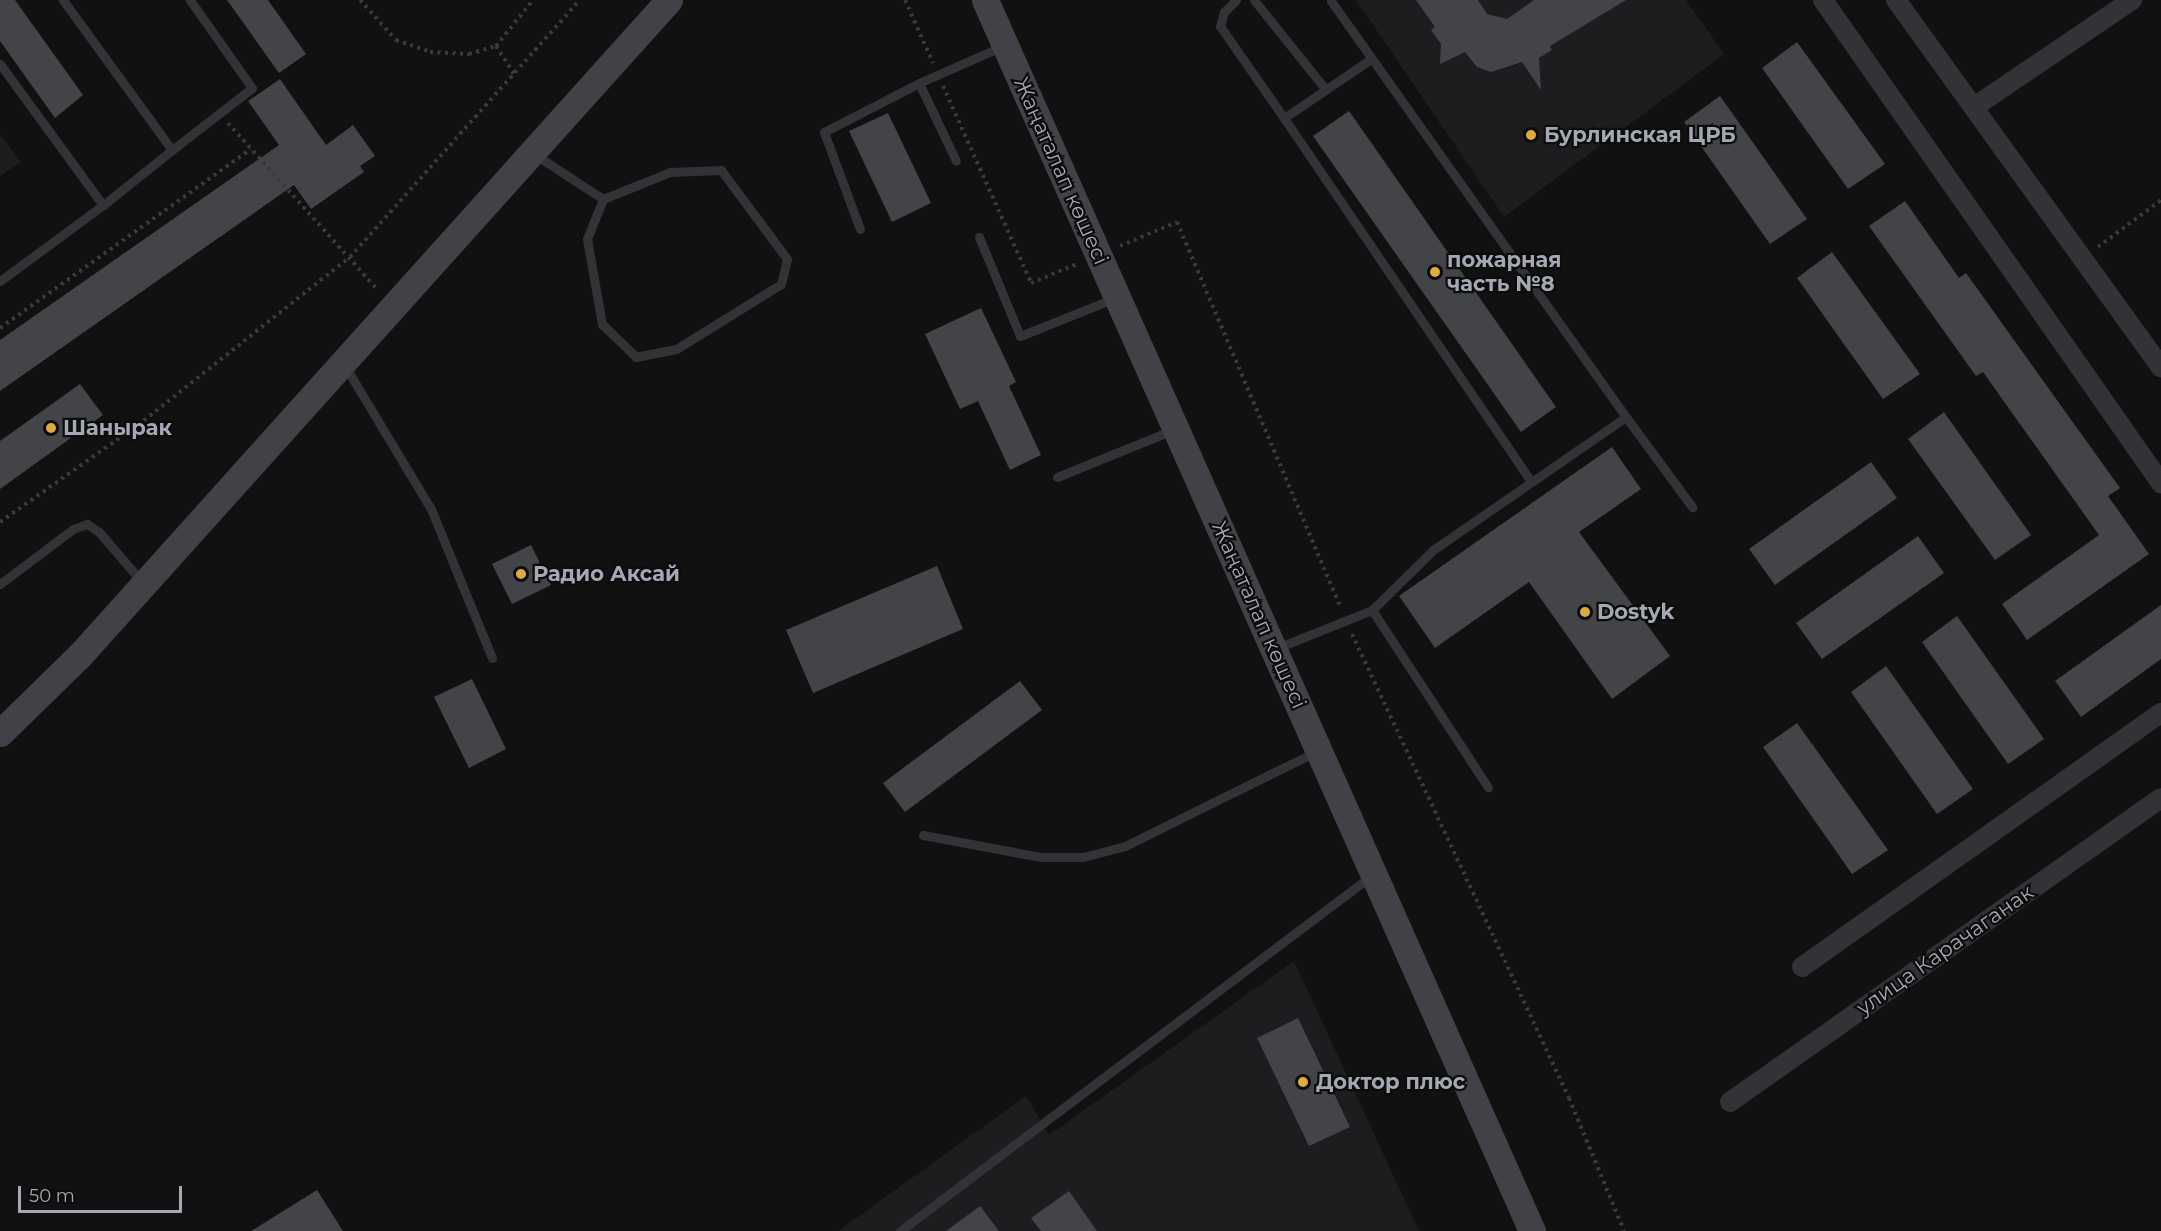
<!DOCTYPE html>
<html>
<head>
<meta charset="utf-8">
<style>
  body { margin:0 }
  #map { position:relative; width:2161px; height:1231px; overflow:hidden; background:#111112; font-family:Montserrat,sans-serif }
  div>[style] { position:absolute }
  .built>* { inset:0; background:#1d1d1f }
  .building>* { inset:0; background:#434448 }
  .path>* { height:4px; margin-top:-2px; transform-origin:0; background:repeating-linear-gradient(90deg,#393a3e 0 3px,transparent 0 7.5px) }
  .lane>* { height:9px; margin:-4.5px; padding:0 4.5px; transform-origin:4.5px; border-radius:4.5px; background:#333337 }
  .street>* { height:20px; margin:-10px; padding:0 10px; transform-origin:10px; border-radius:10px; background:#333337 }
  .secondary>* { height:27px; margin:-13.5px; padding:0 13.5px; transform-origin:13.5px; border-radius:13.5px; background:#414247 }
  .dots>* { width:16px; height:16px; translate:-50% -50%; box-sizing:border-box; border:3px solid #0c0c0d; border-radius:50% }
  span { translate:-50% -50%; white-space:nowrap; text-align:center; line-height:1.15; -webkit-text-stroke:4.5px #0c0c0d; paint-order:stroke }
  .poi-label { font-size:21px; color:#a4a8b2; font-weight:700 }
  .left { translate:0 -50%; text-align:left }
  .street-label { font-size:21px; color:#a4a8b2 }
  .scale { position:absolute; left:18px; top:1186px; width:164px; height:27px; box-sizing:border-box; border:3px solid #a4a8b2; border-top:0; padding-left:8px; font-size:18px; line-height:21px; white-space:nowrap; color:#a4a8b2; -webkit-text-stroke:4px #0c0c0d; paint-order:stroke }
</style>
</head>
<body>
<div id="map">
  <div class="built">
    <div style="clip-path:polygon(1356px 0,1686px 0,1724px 54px,1504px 217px)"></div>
    <div style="clip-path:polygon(0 134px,21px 162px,0 176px)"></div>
    <div style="clip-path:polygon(1294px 961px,1419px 1231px,838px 1231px,1026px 1096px,1049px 1135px)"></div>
  </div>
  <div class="building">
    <div style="clip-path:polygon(0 0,15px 0,83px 95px,55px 118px,0 41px)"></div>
    <div style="clip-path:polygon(227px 0,268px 0,306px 54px,279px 73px)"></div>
    <div style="clip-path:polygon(1416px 0,1478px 0,1487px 14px,1507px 19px,1534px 0,1626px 0,1550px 46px,1552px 50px,1539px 58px,1541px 90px,1522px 62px,1491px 72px,1477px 67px,1465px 52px,1440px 64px,1441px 44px,1431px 30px,1435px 27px)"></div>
    <div style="clip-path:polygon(1797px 42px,1885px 164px,1848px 189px,1762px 68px)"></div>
    <div style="clip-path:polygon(280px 79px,326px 145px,353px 125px,375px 156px,360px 166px,364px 172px,311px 209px,294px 185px,0 391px,0 340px,279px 145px,248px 101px)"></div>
    <div style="clip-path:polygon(1720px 96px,1807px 219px,1770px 244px,1684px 122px)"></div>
    <div style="clip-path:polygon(1349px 111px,1556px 407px,1521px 432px,1313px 136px)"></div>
    <div style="clip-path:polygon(888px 113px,931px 203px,892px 222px,849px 131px)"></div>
    <div style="clip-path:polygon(1905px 201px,1959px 278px,1966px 273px,2120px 488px,2108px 496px,2149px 554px,2027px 640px,2002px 604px,2099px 535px,1983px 372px,1976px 376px,1869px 226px)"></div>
    <div style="clip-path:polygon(1832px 252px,1920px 374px,1883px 399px,1797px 278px)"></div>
    <div style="clip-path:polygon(981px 308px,1016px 382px,1009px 386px,1041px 455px,1010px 470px,978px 401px,960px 409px,925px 334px)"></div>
    <div style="clip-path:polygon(80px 384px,103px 415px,0 489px,0 441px)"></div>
    <div style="clip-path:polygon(1944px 412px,2031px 535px,1995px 560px,1908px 439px)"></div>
    <div style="clip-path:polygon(1612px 447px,1641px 489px,1579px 532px,1670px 656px,1612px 699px,1529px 582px,1435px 648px,1399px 596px)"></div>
    <div style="clip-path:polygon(1871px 462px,1897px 498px,1775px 585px,1749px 549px)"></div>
    <div style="clip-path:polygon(1918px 536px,1944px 573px,1822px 659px,1796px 623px)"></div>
    <div style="clip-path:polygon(531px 545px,551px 585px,512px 604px,492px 564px)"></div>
    <div style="clip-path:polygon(937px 566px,963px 629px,813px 693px,786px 630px)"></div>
    <div style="clip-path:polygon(2161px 605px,2161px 659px,2081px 717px,2055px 681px)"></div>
    <div style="clip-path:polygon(1957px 616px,2044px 739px,2008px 764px,1922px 642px)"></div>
    <div style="clip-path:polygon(1886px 666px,1973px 789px,1937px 814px,1851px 692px)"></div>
    <div style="clip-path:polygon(472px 679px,506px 749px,469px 768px,434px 697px)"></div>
    <div style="clip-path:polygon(1020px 681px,1042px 710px,905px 812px,883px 783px)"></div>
    <div style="clip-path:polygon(1797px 723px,1888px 850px,1852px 874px,1763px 747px)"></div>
    <div style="clip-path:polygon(1298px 1018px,1350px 1127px,1309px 1146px,1257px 1038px)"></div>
    <div style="clip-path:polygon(317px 1190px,343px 1231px,251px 1231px)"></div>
    <div style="clip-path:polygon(1069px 1191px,1097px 1231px,1041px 1231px,1031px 1218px)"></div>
    <div style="clip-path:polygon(980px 1206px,999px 1231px,946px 1231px)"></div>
  </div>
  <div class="path">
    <div style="left:360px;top:0;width:54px;rotate:48deg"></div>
    <div style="left:396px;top:40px;width:36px;rotate:19deg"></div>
    <div style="left:430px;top:52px;width:39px;rotate:3deg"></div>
    <div style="left:469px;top:54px;width:28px;rotate:-17deg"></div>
    <div style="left:496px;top:46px;width:33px;rotate:57deg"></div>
    <div style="left:905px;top:0;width:69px;rotate:66deg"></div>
    <div style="left:496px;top:46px;width:59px;rotate:-51.2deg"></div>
    <div style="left:943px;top:86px;width:216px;rotate:65.9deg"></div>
    <div style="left:1031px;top:283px;width:50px;rotate:-22.4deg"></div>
    <div style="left:228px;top:123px;width:223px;rotate:48.1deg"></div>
    <div style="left:1120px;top:246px;width:62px;rotate:-22.8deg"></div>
    <div style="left:1177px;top:222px;width:419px;rotate:67deg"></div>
    <div style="left:2098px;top:247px;width:79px;rotate:-36.7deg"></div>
    <div style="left:0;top:328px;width:308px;rotate:-35.5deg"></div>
    <div style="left:0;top:522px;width:169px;rotate:-35.1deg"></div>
    <div style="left:138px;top:425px;width:270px;rotate:-38.4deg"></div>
    <div style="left:350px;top:257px;width:345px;rotate:-48.2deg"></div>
    <div style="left:1352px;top:634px;width:512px;rotate:64.94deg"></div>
    <div style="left:1569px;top:1098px;width:144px;rotate:67.5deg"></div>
  </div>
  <div class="lane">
    <div style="left:63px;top:0;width:185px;rotate:54deg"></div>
    <div style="left:172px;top:150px;width:88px;rotate:141.4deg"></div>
    <div style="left:1236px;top:0;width:17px;rotate:135deg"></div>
    <div style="left:1224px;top:12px;width:15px;rotate:106deg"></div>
    <div style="left:1220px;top:26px;width:112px;rotate:55.2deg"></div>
    <div style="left:1254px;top:0;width:115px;rotate:51.3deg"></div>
    <div style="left:1331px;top:1px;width:510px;rotate:54.66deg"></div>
    <div style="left:1371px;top:59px;width:105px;rotate:145.9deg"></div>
    <div style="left:1284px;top:118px;width:439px;rotate:55.8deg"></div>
    <div style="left:0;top:64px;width:175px;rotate:53.9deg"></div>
    <div style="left:103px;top:205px;width:128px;rotate:143.6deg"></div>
    <div style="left:919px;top:83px;width:86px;rotate:64.6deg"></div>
    <div style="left:172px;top:150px;width:101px;rotate:-37.8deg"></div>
    <div style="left:252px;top:88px;width:108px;rotate:-125.2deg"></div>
    <div style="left:534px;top:154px;width:82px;rotate:33.1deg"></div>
    <div style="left:721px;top:170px;width:111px;rotate:53.4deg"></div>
    <div style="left:787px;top:259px;width:26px;rotate:103deg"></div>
    <div style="left:781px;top:284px;width:123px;rotate:148.2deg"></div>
    <div style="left:676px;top:349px;width:41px;rotate:168.7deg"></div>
    <div style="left:636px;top:357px;width:47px;rotate:-135.9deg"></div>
    <div style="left:602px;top:324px;width:86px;rotate:-100deg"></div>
    <div style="left:587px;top:239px;width:43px;rotate:-68.2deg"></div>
    <div style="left:603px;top:199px;width:72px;rotate:-21.9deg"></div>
    <div style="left:670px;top:172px;width:51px;rotate:-2.2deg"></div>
    <div style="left:860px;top:229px;width:103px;rotate:-110.4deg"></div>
    <div style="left:824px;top:132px;width:107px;rotate:-27.3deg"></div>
    <div style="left:919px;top:83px;width:92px;rotate:-23.8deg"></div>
    <div style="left:979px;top:237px;width:107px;rotate:67.5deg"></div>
    <div style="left:1020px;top:336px;width:102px;rotate:-21.8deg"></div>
    <div style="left:345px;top:366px;width:167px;rotate:59deg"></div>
    <div style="left:431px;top:509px;width:161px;rotate:67.7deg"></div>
    <div style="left:1057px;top:477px;width:125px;rotate:-22.1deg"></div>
    <div style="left:0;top:584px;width:91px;rotate:-37deg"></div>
    <div style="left:73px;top:529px;width:15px;rotate:-20deg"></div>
    <div style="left:87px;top:524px;width:14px;rotate:34deg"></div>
    <div style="left:99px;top:532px;width:66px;rotate:49.3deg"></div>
    <div style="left:1372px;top:610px;width:212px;rotate:56.8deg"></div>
    <div style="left:1277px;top:648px;width:102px;rotate:-21.8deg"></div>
    <div style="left:1372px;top:610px;width:86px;rotate:-44.5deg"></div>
    <div style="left:1433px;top:550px;width:234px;rotate:-34.6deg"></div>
    <div style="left:1626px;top:417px;width:112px;rotate:53.7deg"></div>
    <div style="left:923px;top:835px;width:120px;rotate:10.6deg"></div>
    <div style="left:1041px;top:857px;width:42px"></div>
    <div style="left:1083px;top:857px;width:43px;rotate:-14.7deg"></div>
    <div style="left:1125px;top:846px;width:214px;rotate:-26.3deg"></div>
    <div style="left:900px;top:1231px;width:590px;rotate:-37.01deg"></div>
  </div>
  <div class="street">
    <div style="left:1823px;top:0;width:590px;rotate:55.02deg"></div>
    <div style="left:1896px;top:0;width:453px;rotate:54.2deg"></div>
    <div style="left:1974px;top:107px;width:191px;rotate:-34.1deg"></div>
    <div style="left:1802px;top:967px;width:440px;rotate:-35.3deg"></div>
    <div style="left:1730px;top:1102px;width:527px;rotate:-35.2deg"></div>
  </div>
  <div class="secondary">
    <div style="left:985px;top:0;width:1347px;rotate:66.04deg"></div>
    <div style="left:0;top:733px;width:112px;rotate:-44.3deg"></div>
    <div style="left:80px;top:655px;width:881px;rotate:-48.04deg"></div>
  </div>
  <div class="dots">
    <div style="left:1531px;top:135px;background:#ddab3e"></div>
    <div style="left:1435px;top:272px;background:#ddab3e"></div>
    <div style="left:51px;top:428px;background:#ddab3e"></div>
    <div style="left:521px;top:574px;background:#ddab3e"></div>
    <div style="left:1585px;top:612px;background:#ddab3e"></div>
    <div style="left:1303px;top:1082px;background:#ddab3e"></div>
  </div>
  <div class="poi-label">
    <span class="left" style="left:1544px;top:135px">Бурлинская ЦРБ</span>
    <span class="left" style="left:1447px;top:272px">пожарная<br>часть №8</span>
    <span class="left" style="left:63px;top:428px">Шанырак</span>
    <span class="left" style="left:533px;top:574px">Радио Аксай</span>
    <span class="left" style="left:1597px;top:612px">Dostyk</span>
    <span class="left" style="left:1316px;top:1082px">Доктор плюс</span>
  </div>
  <div class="street-label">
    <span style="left:1061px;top:171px;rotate:66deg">Жаңаталап көшесі</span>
    <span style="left:1259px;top:615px;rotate:66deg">Жаңаталап көшесі</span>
    <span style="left:1945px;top:950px;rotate:-35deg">улица Карачаганак</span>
  </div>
  <div class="scale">50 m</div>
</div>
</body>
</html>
